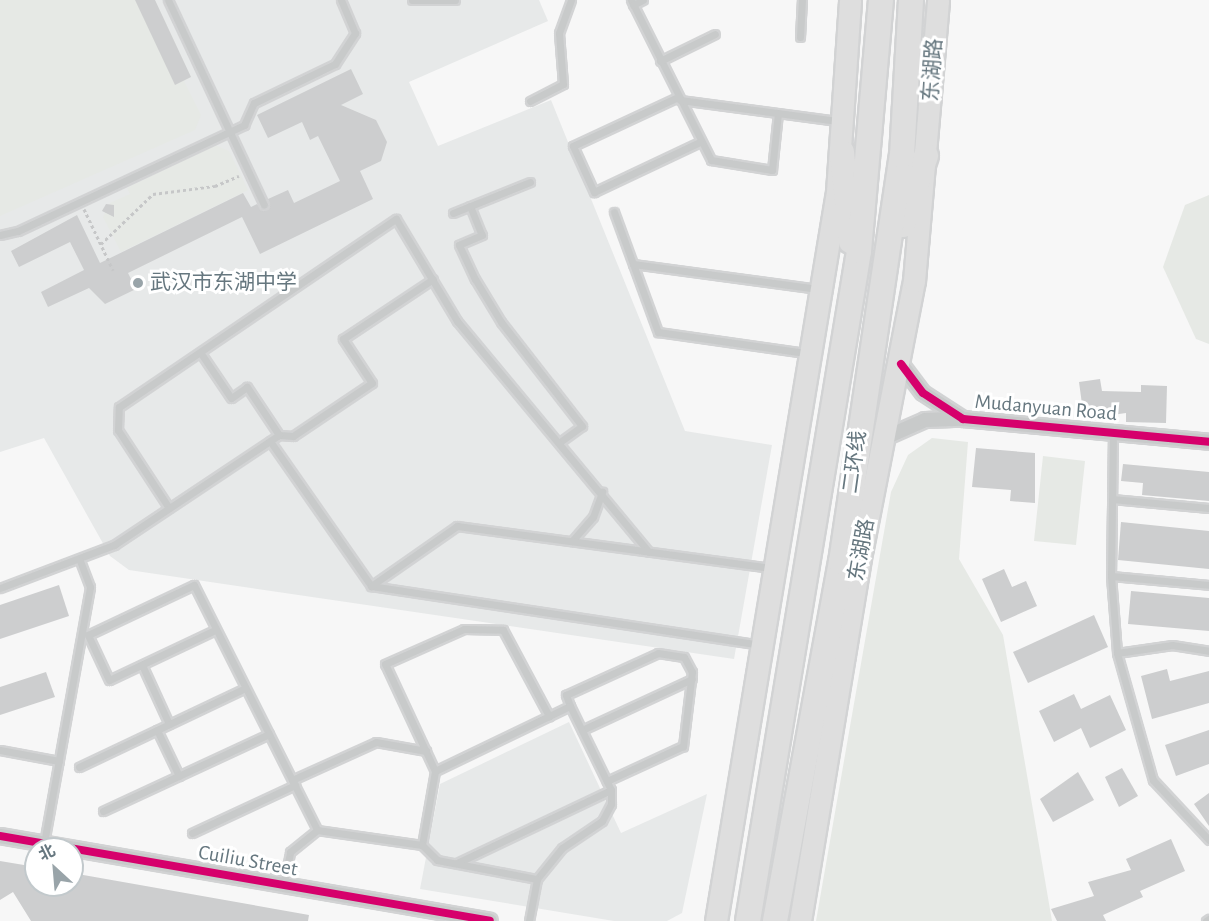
<!DOCTYPE html>
<html>
<head>
<meta charset="utf-8">
<style>
  body { margin:0 }
  #map { position:relative; width:1209px; height:921px; overflow:hidden; background:#f7f7f7; font-family:"Alegreya Sans","Noto Sans SC",sans-serif }
  div>[style] { position:absolute }
  .built>* { inset:0; background:#e7e9e9 }
  .green>* { inset:0; background:#e6e9e5 }
  .building>* { inset:0; background:#cdcecf }
  .path>* { height:3px; margin-top:-1.5px; transform-origin:0; background:repeating-linear-gradient(90deg,#c6c7c8 0 3px,transparent 0 6px) }
  .roads { filter:drop-shadow(2px 0 #d2d3d4) drop-shadow(-2px 0 #d2d3d4) drop-shadow(0 2px #d2d3d4) drop-shadow(0 -2px #d2d3d4) }
  .lane>* { height:7px; margin:-3.5px; padding:0 3.5px; transform-origin:3.5px; border-radius:3.5px; background:#c8caca }
  .street>* { height:14px; margin:-7px; padding:0 7px; transform-origin:7px; border-radius:7px; background:#c8caca }
  .primary>* { height:21px; margin:-10.5px; padding:0 10.5px; transform-origin:10.5px; border-radius:10.5px; background:#dedede }
  .highway>* { height:24px; margin:-12px; padding:0 12px; transform-origin:12px; border-radius:12px; background:#dedede }
  .cycleway>* { height:8px; margin:-4px; padding:0 4px; transform-origin:4px; border-radius:4px; background:#d6006c }
  .dots>* { width:16px; height:16px; translate:-50% -50%; box-sizing:border-box; border:3px solid #fff; border-radius:50% }
  span { translate:-50% -50%; white-space:nowrap; text-align:center; line-height:1.15; -webkit-text-stroke:6px #fff; paint-order:stroke }
  .street-label { font-size:21px; color:#66777f }
  .poi-label { font-size:21px; color:#66777f }
  .left { translate:0 -50%; text-align:left }
  .north { position:absolute; left:24px; top:837px; width:60px; height:60px; box-sizing:border-box; background:#fff; border:2px solid #c2c9cc; border-radius:50%; rotate:334deg; font-size:16px; font-weight:700; line-height:24px; text-align:center; color:#66777f }
  .north::after { content:''; display:block; margin:auto; width:21px; height:27px; background:#99a4a9; clip-path:polygon(50% 0,100% 100%,50% 72%,0 100%) }
</style>
</head>
<body>
<div id="map">
  <div class="built">
    <div style="clip-path:polygon(0 0,539px 0,548px 21px,409px 82px,438px 146px,551px 100px,685px 431px,772px 445px,734px 659px,129px 570px,110px 556px,44px 438px,0 452px)"></div>
    <div style="clip-path:polygon(569px 722px,621px 833px,707px 794px,682px 913px,667px 921px,614px 921px,420px 889px,440px 784px)"></div>
  </div>
  <div class="green">
    <div style="clip-path:polygon(0 0,155px 0,191px 77px,184px 81px,201px 115px,195px 130px,0 216px)"></div>
    <div style="clip-path:polygon(215px 145px,229px 151px,248px 190px,121px 252px,103px 217px,110px 203px,130px 194px,127px 188px)"></div>
    <div style="clip-path:polygon(1209px 195px,1209px 344px,1196px 339px,1163px 267px,1185px 205px)"></div>
    <div style="clip-path:polygon(932px 438px,968px 442px,959px 559px,1003px 635px,1052px 921px,816px 921px,891px 492px,908px 455px)"></div>
    <div style="clip-path:polygon(1043px 456px,1085px 461px,1076px 545px,1034px 541px)"></div>
  </div>
  <div class="building">
    <div style="clip-path:polygon(135px 0,155px 0,191px 77px,175px 85px)"></div>
    <div style="clip-path:polygon(351px 69px,363px 94px,341px 105px,376px 120px,387px 142px,381px 161px,360px 171px,373px 199px,260px 254px,242px 217px,128px 273px,136px 289px,105px 304px,89px 288px,48px 307px,41px 292px,84px 270px,70px 242px,19px 267px,11px 251px,77px 215px,100px 263px,243px 193px,251px 207px,257px 204px,264px 211px,268px 199px,288px 190px,294px 203px,340px 181px,318px 136px,310px 140px,302px 122px,268px 138px,257px 115px)"></div>
    <div style="clip-path:polygon(106px 204px,114px 205px,114px 217px,102px 211px)"></div>
    <div style="clip-path:polygon(1100px 379px,1102px 391px,1141px 392px,1141px 385px,1167px 386px,1166px 423px,1126px 422px,1126px 413px,1084px 419px,1079px 382px)"></div>
    <div style="clip-path:polygon(976px 448px,1035px 453px,1035px 503px,1010px 501px,1011px 490px,972px 487px)"></div>
    <div style="clip-path:polygon(1123px 464px,1209px 472px,1209px 501px,1142px 495px,1143px 483px,1121px 481px)"></div>
    <div style="clip-path:polygon(1121px 522px,1209px 531px,1209px 569px,1118px 560px)"></div>
    <div style="clip-path:polygon(1004px 569px,1012px 587px,1026px 581px,1037px 606px,1001px 622px,982px 579px)"></div>
    <div style="clip-path:polygon(59px 585px,69px 616px,0 639px,0 605px)"></div>
    <div style="clip-path:polygon(1131px 591px,1209px 598px,1209px 631px,1128px 624px)"></div>
    <div style="clip-path:polygon(1094px 615px,1108px 647px,1028px 683px,1013px 652px)"></div>
    <div style="clip-path:polygon(1167px 669px,1170px 681px,1209px 671px,1209px 703px,1152px 719px,1141px 676px)"></div>
    <div style="clip-path:polygon(46px 672px,55px 697px,0 715px,0 687px)"></div>
    <div style="clip-path:polygon(1074px 694px,1081px 709px,1110px 695px,1126px 730px,1090px 748px,1081px 728px,1054px 742px,1039px 711px)"></div>
    <div style="clip-path:polygon(1209px 730px,1209px 764px,1176px 776px,1165px 745px)"></div>
    <div style="clip-path:polygon(1122px 768px,1138px 796px,1119px 807px,1105px 777px)"></div>
    <div style="clip-path:polygon(1078px 772px,1094px 800px,1053px 822px,1040px 799px)"></div>
    <div style="clip-path:polygon(1209px 793px,1209px 826px,1194px 804px)"></div>
    <div style="clip-path:polygon(1171px 839px,1185px 871px,1140px 891px,1143px 897px,1103px 915px,1106px 921px,1057px 921px,1051px 909px,1094px 896px,1088px 882px,1131px 870px,1126px 859px)"></div>
    <div style="clip-path:polygon(0 861px,36px 867px,36px 885px,72px 885px,72px 873px,309px 915px,308px 921px,31px 921px,13px 892px,0 900px)"></div>
  </div>
  <div class="path">
    <div style="left:84px;top:209px;width:68px;rotate:64.6deg"></div>
    <div style="left:101px;top:244px;width:72px;rotate:-43.9deg"></div>
    <div style="left:153px;top:194px;width:63px;rotate:-7.4deg"></div>
    <div style="left:215px;top:186px;width:26px;rotate:-23deg"></div>
  </div>
  <div class="roads">
    <div class="lane">
      <div style="left:168px;top:0;width:226px;rotate:64.9deg"></div>
      <div style="left:412px;top:0;width:43px"></div>
      <div style="left:631px;top:0;width:179px;rotate:63.4deg"></div>
      <div style="left:711px;top:160px;width:62px;rotate:9.3deg"></div>
      <div style="left:772px;top:170px;width:57px;rotate:-84deg"></div>
      <div style="left:633px;top:5px;width:11px;rotate:-27deg"></div>
      <div style="left:800px;top:37px;width:37px;rotate:-87deg"></div>
      <div style="left:660px;top:61px;width:61px;rotate:-26.1deg"></div>
      <div style="left:678px;top:97px;width:116px;rotate:155deg"></div>
      <div style="left:573px;top:146px;width:51px;rotate:65.5deg"></div>
      <div style="left:594px;top:192px;width:117px;rotate:-25.3deg"></div>
      <div style="left:680px;top:100px;width:159px;rotate:7.6deg"></div>
      <div style="left:530px;top:101px;width:37px;rotate:-27deg"></div>
      <div style="left:563px;top:84px;width:51px;rotate:-94.5deg"></div>
      <div style="left:559px;top:33px;width:35px;rotate:-70deg"></div>
      <div style="left:470px;top:206px;width:31px;rotate:68deg"></div>
      <div style="left:482px;top:235px;width:25px;rotate:157deg"></div>
      <div style="left:459px;top:245px;width:38px;rotate:65deg"></div>
      <div style="left:475px;top:279px;width:50px;rotate:58.8deg"></div>
      <div style="left:501px;top:322px;width:132px;rotate:52.1deg"></div>
      <div style="left:582px;top:426px;width:26px;rotate:144deg"></div>
      <div style="left:614px;top:212px;width:128px;rotate:69.9deg"></div>
      <div style="left:658px;top:332px;width:149px;rotate:8.1deg"></div>
      <div style="left:453px;top:213px;width:83px;rotate:-21.9deg"></div>
      <div style="left:0;top:235px;width:18px;rotate:-13deg"></div>
      <div style="left:18px;top:231px;width:250px;rotate:-25.1deg"></div>
      <div style="left:244px;top:125px;width:24px;rotate:-66deg"></div>
      <div style="left:254px;top:103px;width:90px;rotate:-25.7deg"></div>
      <div style="left:335px;top:64px;width:37px;rotate:-57deg"></div>
      <div style="left:355px;top:33px;width:36px;rotate:-113deg"></div>
      <div style="left:633px;top:264px;width:187px;rotate:7.7deg"></div>
      <div style="left:1113px;top:433px;width:143px;rotate:90.8deg"></div>
      <div style="left:1111px;top:576px;width:77px;rotate:85.5deg"></div>
      <div style="left:1117px;top:653px;width:132px;rotate:74.2deg"></div>
      <div style="left:1153px;top:780px;width:82px;rotate:47deg"></div>
      <div style="left:279px;top:435px;width:14px;rotate:4deg"></div>
      <div style="left:293px;top:436px;width:95px;rotate:-33.9deg"></div>
      <div style="left:372px;top:383px;width:53px;rotate:-123.4deg"></div>
      <div style="left:343px;top:339px;width:108px;rotate:-33.7deg"></div>
      <div style="left:270px;top:441px;width:177px;rotate:55.1deg"></div>
      <div style="left:371px;top:586px;width:393px;rotate:8.6deg"></div>
      <div style="left:1112px;top:499px;width:97px;rotate:5.3deg"></div>
      <div style="left:169px;top:508px;width:93px;rotate:-123.2deg"></div>
      <div style="left:118px;top:430px;width:23px;rotate:-88deg"></div>
      <div style="left:119px;top:407px;width:335px;rotate:-34.2deg"></div>
      <div style="left:396px;top:219px;width:119px;rotate:59.1deg"></div>
      <div style="left:457px;top:321px;width:300px;rotate:50.3deg"></div>
      <div style="left:572px;top:541px;width:32px;rotate:-49deg"></div>
      <div style="left:593px;top:517px;width:27px;rotate:-70deg"></div>
      <div style="left:1111px;top:576px;width:98px;rotate:5.2deg"></div>
      <div style="left:371px;top:586px;width:105px;rotate:-34.9deg"></div>
      <div style="left:457px;top:526px;width:319px;rotate:7.6deg"></div>
      <div style="left:0;top:588px;width:122px;rotate:-20.7deg"></div>
      <div style="left:114px;top:545px;width:198px;rotate:-33.7deg"></div>
      <div style="left:279px;top:435px;width:58px;rotate:-123.7deg"></div>
      <div style="left:247px;top:387px;width:19px;rotate:145deg"></div>
      <div style="left:231px;top:398px;width:55px;rotate:-124deg"></div>
      <div style="left:215px;top:630px;width:117px;rotate:154.7deg"></div>
      <div style="left:109px;top:680px;width:50px;rotate:-115deg"></div>
      <div style="left:88px;top:635px;width:117px;rotate:-25.3deg"></div>
      <div style="left:194px;top:585px;width:274px;rotate:63.3deg"></div>
      <div style="left:1117px;top:653px;width:56px;rotate:-8.3deg"></div>
      <div style="left:1172px;top:645px;width:37px;rotate:9deg"></div>
      <div style="left:142px;top:665px;width:65px;rotate:65.4deg"></div>
      <div style="left:570px;top:706px;width:12px;rotate:-110deg"></div>
      <div style="left:566px;top:695px;width:101px;rotate:-24.5deg"></div>
      <div style="left:658px;top:653px;width:26px;rotate:9deg"></div>
      <div style="left:684px;top:657px;width:17px;rotate:62deg"></div>
      <div style="left:692px;top:672px;width:75px;rotate:96.9deg"></div>
      <div style="left:683px;top:746px;width:84px;rotate:155.3deg"></div>
      <div style="left:157px;top:730px;width:51px;rotate:64.4deg"></div>
      <div style="left:582px;top:730px;width:121px;rotate:-24.9deg"></div>
      <div style="left:0;top:750px;width:60px;rotate:10.6deg"></div>
      <div style="left:79px;top:767px;width:184px;rotate:-25.4deg"></div>
      <div style="left:435px;top:771px;width:118px;rotate:-115deg"></div>
      <div style="left:385px;top:664px;width:86px;rotate:-23.9deg"></div>
      <div style="left:464px;top:629px;width:39px;rotate:1deg"></div>
      <div style="left:503px;top:630px;width:98px;rotate:61.9deg"></div>
      <div style="left:292px;top:780px;width:92px;rotate:-24.3deg"></div>
      <div style="left:376px;top:742px;width:51px;rotate:10.2deg"></div>
      <div style="left:103px;top:811px;width:183px;rotate:-24.9deg"></div>
      <div style="left:192px;top:833px;width:114px;rotate:-25deg"></div>
      <div style="left:44px;top:843px;width:260px;rotate:-79.8deg"></div>
      <div style="left:90px;top:587px;width:28px;rotate:-111deg"></div>
      <div style="left:422px;top:845px;width:75px;rotate:-80deg"></div>
      <div style="left:435px;top:771px;width:150px;rotate:-25.7deg"></div>
      <div style="left:570px;top:706px;width:93px;rotate:64deg"></div>
      <div style="left:611px;top:790px;width:14px;rotate:90deg"></div>
      <div style="left:611px;top:804px;width:19px;rotate:118deg"></div>
      <div style="left:602px;top:821px;width:48px;rotate:146deg"></div>
      <div style="left:562px;top:848px;width:40px;rotate:129deg"></div>
      <div style="left:457px;top:863px;width:170px;rotate:-25.4deg"></div>
      <div style="left:283px;top:886px;width:35px;rotate:-78deg"></div>
      <div style="left:290px;top:852px;width:35px;rotate:-39deg"></div>
      <div style="left:317px;top:830px;width:106px;rotate:8.1deg"></div>
      <div style="left:422px;top:845px;width:21px;rotate:45deg"></div>
      <div style="left:437px;top:860px;width:102px;rotate:10.8deg"></div>
      <div style="left:537px;top:879px;width:43px;rotate:100.8deg"></div>
      <div style="left:1206px;top:921px;width:4px;rotate:-34deg"></div>
    </div>
    <div class="street">
      <div style="left:901px;top:364px;width:36px;rotate:53deg"></div>
      <div style="left:923px;top:393px;width:48px;rotate:33deg"></div>
      <div style="left:963px;top:419px;width:247px;rotate:5.3deg"></div>
      <div style="left:882px;top:439px;width:47px;rotate:-23.8deg"></div>
      <div style="left:925px;top:420px;width:36px;rotate:-2deg"></div>
      <div style="left:0;top:836px;width:497px;rotate:9.8deg"></div>
    </div>
    <div class="primary">
      <div style="left:716px;top:921px;width:739px;rotate:-80.58deg"></div>
      <div style="left:837px;top:192px;width:192px;rotate:-86.1deg"></div>
      <div style="left:800px;top:921px;width:378px;rotate:-80.6deg"></div>
      <div style="left:862px;top:548px;width:272px;rotate:-79deg"></div>
      <div style="left:914px;top:281px;width:282px;rotate:-85.1deg"></div>
    </div>
    <div class="highway">
      <div style="left:842px;top:152px;width:90px;rotate:84.3deg"></div>
      <div style="left:903px;top:225px;width:73px;rotate:-71.6deg"></div>
      <div style="left:748px;top:921px;width:679px;rotate:-80.59deg"></div>
      <div style="left:859px;top:251px;width:252px;rotate:-85deg"></div>
      <div style="left:775px;top:921px;width:365px;rotate:-79.6deg"></div>
      <div style="left:841px;top:562px;width:411px;rotate:-81.5deg"></div>
      <div style="left:902px;top:156px;width:156px;rotate:-86.7deg"></div>
    </div>
  </div>
  <div class="cycleway">
    <div style="left:901px;top:364px;width:36px;rotate:53deg"></div>
    <div style="left:923px;top:393px;width:48px;rotate:33deg"></div>
    <div style="left:963px;top:419px;width:247px;rotate:5.3deg"></div>
    <div style="left:0;top:836px;width:497px;rotate:9.8deg"></div>
  </div>
  <div class="dots">
    <div style="left:138px;top:283px;background:#99a4a9"></div>
  </div>
  <div class="street-label">
    <span style="left:933px;top:70px;rotate:-86deg">东湖路</span>
    <span style="left:1046px;top:408px;rotate:5deg">Mudanyuan Road</span>
    <span style="left:855px;top:462px;rotate:-82deg">二环线</span>
    <span style="left:862px;top:550px;rotate:-80deg">东湖路</span>
    <span style="left:248px;top:861px;rotate:10deg">Cuiliu Street</span>
  </div>
  <div class="poi-label">
    <span class="left" style="left:150px;top:283px">武汉市东湖中学</span>
  </div>
  <div class="north">北</div>
</div>
</body>
</html>
